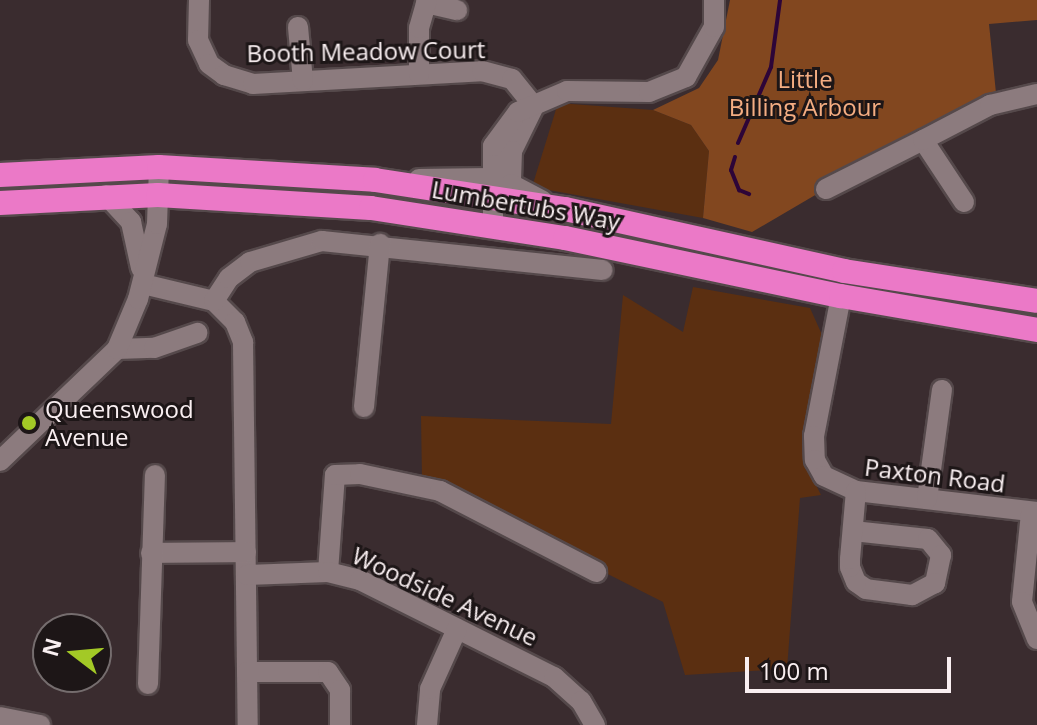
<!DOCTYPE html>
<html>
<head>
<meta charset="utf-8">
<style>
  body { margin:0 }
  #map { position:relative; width:1037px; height:725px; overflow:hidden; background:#3a2c2f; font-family:"Open Sans",sans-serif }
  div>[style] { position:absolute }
  .green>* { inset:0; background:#5b2f11 }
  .forest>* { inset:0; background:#82471f }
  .stream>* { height:4px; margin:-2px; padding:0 2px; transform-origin:2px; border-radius:2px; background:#2d0538 }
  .roads { filter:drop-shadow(2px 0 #55494b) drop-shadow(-2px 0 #55494b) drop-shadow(0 2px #55494b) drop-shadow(0 -2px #55494b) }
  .minor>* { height:20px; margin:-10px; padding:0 10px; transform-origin:10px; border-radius:10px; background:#8c7b7e }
  .highway>* { height:24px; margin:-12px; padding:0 12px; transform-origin:12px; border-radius:12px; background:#eb79c7 }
  .dots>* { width:22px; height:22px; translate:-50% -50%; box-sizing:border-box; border:4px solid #1d1617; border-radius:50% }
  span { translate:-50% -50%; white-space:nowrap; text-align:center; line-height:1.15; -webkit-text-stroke:6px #1d1617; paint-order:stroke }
  .street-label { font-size:24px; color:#f9eff1 }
  .park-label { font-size:24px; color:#f4ad82 }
  .poi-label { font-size:24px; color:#f9eff1 }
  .left { translate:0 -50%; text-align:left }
  .north { position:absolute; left:32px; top:613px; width:80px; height:80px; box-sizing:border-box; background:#1d1617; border:2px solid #756d6e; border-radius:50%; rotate:286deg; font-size:22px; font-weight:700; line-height:32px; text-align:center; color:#f9eff1 }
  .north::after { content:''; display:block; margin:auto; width:28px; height:36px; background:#a3c926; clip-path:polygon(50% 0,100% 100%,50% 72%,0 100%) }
  .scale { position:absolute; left:745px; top:657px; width:206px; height:36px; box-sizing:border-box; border:4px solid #f9eff1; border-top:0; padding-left:10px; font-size:24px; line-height:28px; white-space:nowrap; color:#f9eff1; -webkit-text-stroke:6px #1d1617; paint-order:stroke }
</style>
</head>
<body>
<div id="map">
  <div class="green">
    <div style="clip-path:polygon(558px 103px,653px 110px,691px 125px,709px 151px,703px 218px,532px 187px)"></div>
    <div style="clip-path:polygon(693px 287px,810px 308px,823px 337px,805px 463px,821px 495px,800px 498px,787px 669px,685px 675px,663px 602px,422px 480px,421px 416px,611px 424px,623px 295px,683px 332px)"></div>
  </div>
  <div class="forest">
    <div style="clip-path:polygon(730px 0,1037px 0,1037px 20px,989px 24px,997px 103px,863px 167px,752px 232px,703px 218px,709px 151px,691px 125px,653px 110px,699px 88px,718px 60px)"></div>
  </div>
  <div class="stream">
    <div style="left:738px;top:143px;width:83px;rotate:-66.5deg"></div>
    <div style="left:771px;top:67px;width:68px;rotate:-82.3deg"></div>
    <div style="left:735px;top:157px;width:14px;rotate:107deg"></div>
    <div style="left:731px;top:170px;width:22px;rotate:68deg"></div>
    <div style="left:739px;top:190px;width:11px;rotate:22deg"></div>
  </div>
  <div class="roads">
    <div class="minor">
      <div style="left:199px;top:0;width:40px;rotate:91.4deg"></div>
      <div style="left:198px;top:40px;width:26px;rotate:65deg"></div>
      <div style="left:209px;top:64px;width:19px;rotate:36deg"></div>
      <div style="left:224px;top:75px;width:30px;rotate:17deg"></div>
      <div style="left:253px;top:84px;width:229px;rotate:-3.2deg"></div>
      <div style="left:482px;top:71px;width:31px;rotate:15deg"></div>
      <div style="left:512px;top:79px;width:35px;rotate:51deg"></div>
      <div style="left:426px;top:3px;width:32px;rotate:13deg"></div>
      <div style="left:298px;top:27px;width:54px;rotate:84.7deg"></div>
      <div style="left:419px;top:74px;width:46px;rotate:-90deg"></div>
      <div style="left:419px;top:28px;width:29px;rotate:-74deg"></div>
      <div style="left:534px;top:106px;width:50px;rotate:116.1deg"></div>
      <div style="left:512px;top:151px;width:33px;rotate:92deg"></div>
      <div style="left:511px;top:184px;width:36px;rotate:28deg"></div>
      <div style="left:419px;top:179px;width:70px;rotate:-0.8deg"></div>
      <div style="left:826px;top:189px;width:109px;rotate:-26.8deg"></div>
      <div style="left:106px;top:195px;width:37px;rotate:47deg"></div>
      <div style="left:131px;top:222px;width:47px;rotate:77.7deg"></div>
      <div style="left:964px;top:202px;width:74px;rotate:-123.5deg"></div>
      <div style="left:923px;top:140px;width:76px;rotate:-27.6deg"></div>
      <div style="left:990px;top:105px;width:48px;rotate:-13.2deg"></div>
      <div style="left:493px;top:225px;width:79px;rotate:-90deg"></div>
      <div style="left:493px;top:146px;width:42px;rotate:-53.7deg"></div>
      <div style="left:518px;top:112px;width:53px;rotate:-23.2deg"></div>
      <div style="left:567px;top:91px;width:82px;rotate:0.7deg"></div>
      <div style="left:649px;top:92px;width:40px;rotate:-22deg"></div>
      <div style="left:686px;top:77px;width:57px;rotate:-60.8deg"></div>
      <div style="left:714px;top:27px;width:27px;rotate:-90deg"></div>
      <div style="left:143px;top:284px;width:73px;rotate:13.5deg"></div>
      <div style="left:214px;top:301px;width:30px;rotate:45deg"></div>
      <div style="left:235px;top:322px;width:22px;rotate:68deg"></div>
      <div style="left:243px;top:342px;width:383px;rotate:89.3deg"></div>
      <div style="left:841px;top:296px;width:143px;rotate:100.9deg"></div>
      <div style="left:814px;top:436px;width:24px;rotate:88deg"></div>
      <div style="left:815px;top:460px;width:18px;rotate:61deg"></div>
      <div style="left:824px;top:476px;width:35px;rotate:25deg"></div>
      <div style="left:856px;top:491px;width:182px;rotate:6.6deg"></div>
      <div style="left:214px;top:301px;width:27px;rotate:-57deg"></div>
      <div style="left:229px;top:278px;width:26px;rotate:-37deg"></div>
      <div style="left:250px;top:262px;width:75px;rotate:-16.3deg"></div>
      <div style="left:322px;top:241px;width:282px;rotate:5.9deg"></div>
      <div style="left:117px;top:349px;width:37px;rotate:-2deg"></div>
      <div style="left:154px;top:348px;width:46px;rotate:-19.2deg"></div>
      <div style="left:364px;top:407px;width:164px;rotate:-84.4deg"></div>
      <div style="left:0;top:461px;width:162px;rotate:-43.7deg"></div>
      <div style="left:117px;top:349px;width:54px;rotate:-67.2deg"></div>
      <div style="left:138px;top:299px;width:77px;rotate:-75.8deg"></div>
      <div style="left:157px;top:224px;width:57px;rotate:-88deg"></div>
      <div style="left:927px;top:499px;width:110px;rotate:-82.2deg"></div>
      <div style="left:1031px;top:513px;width:89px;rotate:95.8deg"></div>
      <div style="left:1022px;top:602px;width:40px;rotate:68deg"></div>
      <div style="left:853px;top:531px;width:75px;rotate:6.1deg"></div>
      <div style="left:928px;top:539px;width:21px;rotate:51deg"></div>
      <div style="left:941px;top:555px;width:29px;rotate:102deg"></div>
      <div style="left:935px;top:583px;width:26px;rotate:152deg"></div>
      <div style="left:912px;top:595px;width:46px;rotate:-172.6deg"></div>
      <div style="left:866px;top:589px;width:12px;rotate:-145deg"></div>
      <div style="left:856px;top:582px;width:16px;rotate:-112deg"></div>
      <div style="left:850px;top:567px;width:8px;rotate:-90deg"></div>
      <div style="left:850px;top:559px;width:68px;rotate:-85deg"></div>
      <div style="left:151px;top:553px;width:95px;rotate:-0.6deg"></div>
      <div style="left:328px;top:572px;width:97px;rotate:-85.9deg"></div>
      <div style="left:335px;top:475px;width:25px;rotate:-2deg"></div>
      <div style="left:360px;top:474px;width:82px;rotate:12deg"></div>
      <div style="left:440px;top:491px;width:176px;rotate:27.4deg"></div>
      <div style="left:247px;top:575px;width:81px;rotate:-2.1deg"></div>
      <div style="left:328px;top:572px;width:33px;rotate:14deg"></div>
      <div style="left:360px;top:580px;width:217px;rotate:26.6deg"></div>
      <div style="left:554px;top:677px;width:36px;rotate:42deg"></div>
      <div style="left:581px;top:701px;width:28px;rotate:60deg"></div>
      <div style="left:247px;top:672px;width:81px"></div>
      <div style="left:328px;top:672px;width:22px;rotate:56deg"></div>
      <div style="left:340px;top:690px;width:35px;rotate:90deg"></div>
      <div style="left:148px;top:684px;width:209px;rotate:-88.1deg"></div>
      <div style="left:0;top:717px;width:41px;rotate:11.3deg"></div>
      <div style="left:427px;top:725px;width:36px;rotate:-85deg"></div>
      <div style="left:430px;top:689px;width:66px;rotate:-65.8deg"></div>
    </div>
    <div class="highway">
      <div style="left:0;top:175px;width:159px;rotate:-2.9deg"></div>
      <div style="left:159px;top:167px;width:216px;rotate:3.4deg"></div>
      <div style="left:375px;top:180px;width:192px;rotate:8.7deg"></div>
      <div style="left:565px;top:209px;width:286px;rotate:12.5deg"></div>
      <div style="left:844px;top:271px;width:195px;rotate:8.8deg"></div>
      <div style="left:0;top:203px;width:158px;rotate:-2.9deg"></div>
      <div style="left:158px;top:195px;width:213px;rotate:3.5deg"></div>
      <div style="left:371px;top:208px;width:196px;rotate:8.8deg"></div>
      <div style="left:565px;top:238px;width:282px;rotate:11.9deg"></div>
      <div style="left:841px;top:296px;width:199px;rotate:9.8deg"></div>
    </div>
  </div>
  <div class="dots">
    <div style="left:29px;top:423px;background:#a3c926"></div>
  </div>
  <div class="street-label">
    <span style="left:366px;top:51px;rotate:-1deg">Booth Meadow Court</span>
    <span style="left:526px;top:205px;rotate:10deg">Lumbertubs Way</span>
    <span style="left:935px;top:475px;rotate:7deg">Paxton Road</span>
    <span style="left:445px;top:596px;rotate:25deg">Woodside Avenue</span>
  </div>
  <div class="park-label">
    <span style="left:805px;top:93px">Little<br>Billing Arbour</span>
  </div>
  <div class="poi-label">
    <span class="left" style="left:45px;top:423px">Queenswood<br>Avenue</span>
  </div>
  <div class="north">N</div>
  <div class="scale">100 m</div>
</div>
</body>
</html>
